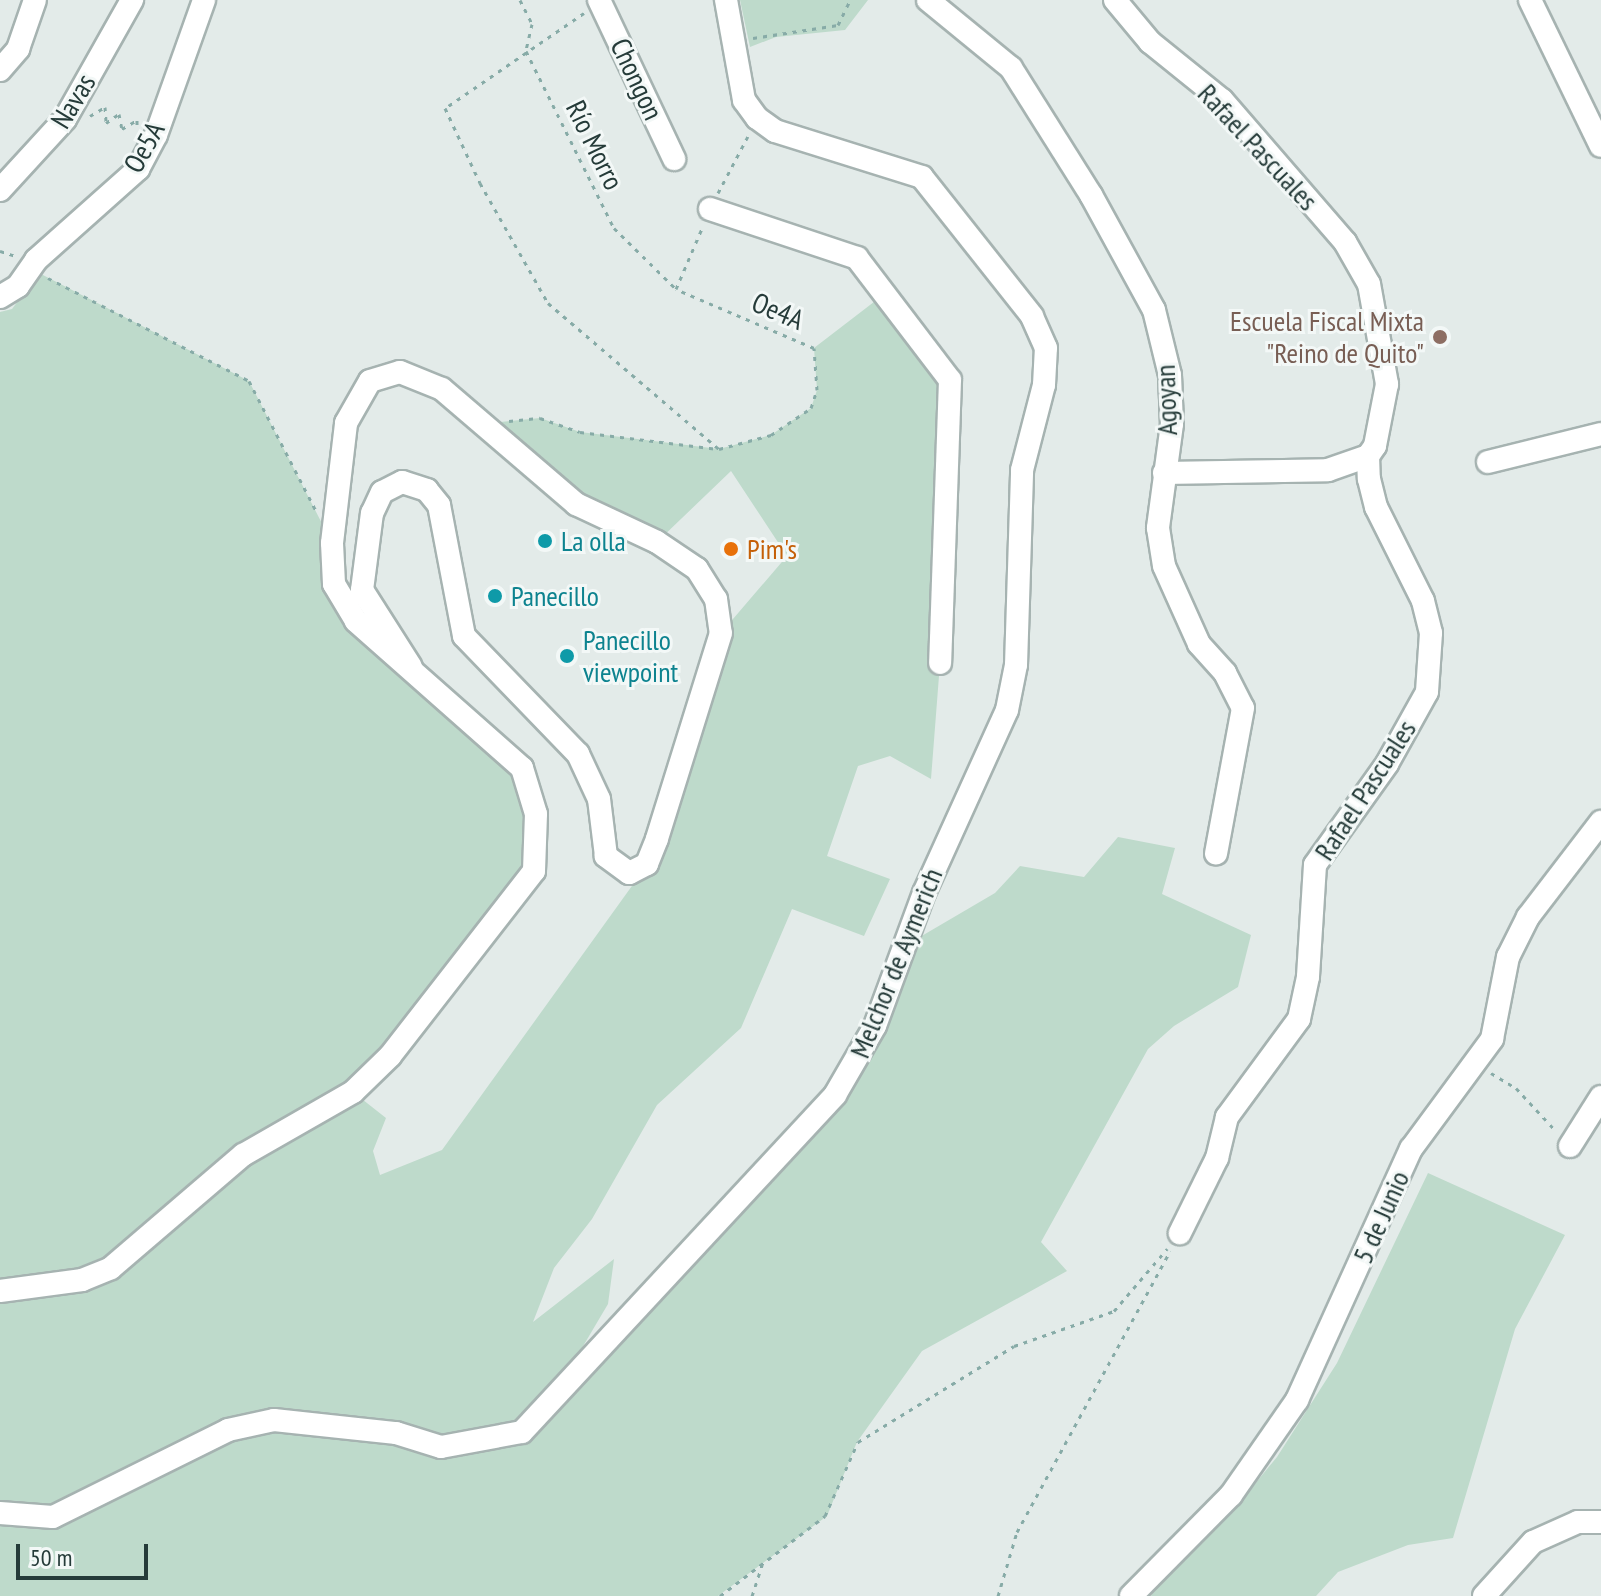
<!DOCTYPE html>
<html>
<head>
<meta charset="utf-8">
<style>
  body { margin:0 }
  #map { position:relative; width:1601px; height:1596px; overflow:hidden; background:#e3ebe9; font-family:"PT Sans Narrow",sans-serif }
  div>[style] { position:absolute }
  .green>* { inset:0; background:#bedacb }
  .path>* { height:3px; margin-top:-1.5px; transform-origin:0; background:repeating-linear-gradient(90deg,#87aba7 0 4px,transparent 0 10px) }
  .roads { filter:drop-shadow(2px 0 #a6b3b1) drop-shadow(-2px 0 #a6b3b1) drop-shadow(0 2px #a6b3b1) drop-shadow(0 -2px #a6b3b1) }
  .minor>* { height:22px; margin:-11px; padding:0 11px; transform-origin:11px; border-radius:11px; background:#fff }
  .dots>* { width:22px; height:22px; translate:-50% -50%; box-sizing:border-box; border:4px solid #f3f8f7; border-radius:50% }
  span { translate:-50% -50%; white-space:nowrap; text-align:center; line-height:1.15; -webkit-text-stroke:6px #f3f8f7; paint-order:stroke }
  .street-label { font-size:28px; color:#253b39 }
  .education-label { font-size:28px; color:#785e54 }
  .right { translate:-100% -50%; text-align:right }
  .culture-label { font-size:28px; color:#0d838f }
  .left { translate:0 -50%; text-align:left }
  .food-label { font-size:28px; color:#c56008 }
  .scale { position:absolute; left:16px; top:1544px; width:132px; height:36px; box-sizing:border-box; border:4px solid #253b39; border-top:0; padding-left:10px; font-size:24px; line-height:28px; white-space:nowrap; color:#253b39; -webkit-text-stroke:6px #f3f8f7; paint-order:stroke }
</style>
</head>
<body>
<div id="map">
  <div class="green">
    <div style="clip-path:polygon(740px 0,868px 0,845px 30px,776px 37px,750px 47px)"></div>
    <div style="clip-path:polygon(39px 273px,249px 381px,332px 543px,334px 584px,522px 768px,539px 848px,353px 1092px,386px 1118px,373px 1151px,380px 1175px,442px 1150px,647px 865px,721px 633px,787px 556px,731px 471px,657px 542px,576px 504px,482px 424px,540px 418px,580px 432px,719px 449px,771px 435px,811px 408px,817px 390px,814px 348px,883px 295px,943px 375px,940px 663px,931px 779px,890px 756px,858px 766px,827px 856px,890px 879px,864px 936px,792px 909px,741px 1028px,657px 1105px,592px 1219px,554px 1268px,533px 1322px,614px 1259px,608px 1304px,550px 1402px,835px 1095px,908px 944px,995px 893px,1020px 866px,1084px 877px,1118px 837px,1175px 848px,1162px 894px,1251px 935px,1238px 987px,1174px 1026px,1148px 1049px,1041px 1242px,1067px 1271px,922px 1351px,857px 1442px,827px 1516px,718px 1596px,0 1596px,0 312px,12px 309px)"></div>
    <div style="clip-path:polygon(1428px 1173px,1565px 1235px,1515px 1329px,1453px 1538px,1408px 1545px,1338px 1572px,1316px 1596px,1151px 1596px,1158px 1580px,1236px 1507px,1277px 1457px,1337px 1363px)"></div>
  </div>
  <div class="path">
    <div style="left:520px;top:0;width:27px;rotate:63deg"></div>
    <div style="left:532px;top:24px;width:28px;rotate:103deg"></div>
    <div style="left:526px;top:51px;width:198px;rotate:63.6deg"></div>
    <div style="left:614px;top:228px;width:87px;rotate:44.5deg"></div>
    <div style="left:584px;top:13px;width:168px;rotate:145.6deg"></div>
    <div style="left:445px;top:108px;width:83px;rotate:65deg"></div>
    <div style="left:480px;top:183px;width:138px;rotate:60.5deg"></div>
    <div style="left:548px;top:303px;width:225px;rotate:40.5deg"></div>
    <div style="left:719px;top:449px;width:54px;rotate:-15.1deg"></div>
    <div style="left:771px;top:435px;width:48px;rotate:-34deg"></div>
    <div style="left:811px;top:408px;width:19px;rotate:-72deg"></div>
    <div style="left:817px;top:390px;width:42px;rotate:-94.1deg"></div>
    <div style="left:814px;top:348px;width:150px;rotate:-156.9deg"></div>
    <div style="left:676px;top:289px;width:69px;rotate:-66.8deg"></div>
    <div style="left:753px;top:38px;width:86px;rotate:-8.7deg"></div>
    <div style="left:838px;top:25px;width:28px;rotate:-64deg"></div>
    <div style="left:90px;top:116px;width:17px;rotate:-31deg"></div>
    <div style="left:105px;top:107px;width:16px;rotate:86deg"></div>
    <div style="left:106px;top:123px;width:16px;rotate:-35deg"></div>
    <div style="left:119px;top:114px;width:15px;rotate:79deg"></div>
    <div style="left:122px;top:129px;width:17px;rotate:-31deg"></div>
    <div style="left:137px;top:120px;width:6px;rotate:90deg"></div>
    <div style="left:718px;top:193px;width:64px;rotate:-62.2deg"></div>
    <div style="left:0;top:251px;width:16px;rotate:18deg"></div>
    <div style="left:48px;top:278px;width:226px;rotate:27.1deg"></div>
    <div style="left:249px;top:381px;width:146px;rotate:62.7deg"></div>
    <div style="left:509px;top:421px;width:31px;rotate:-6deg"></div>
    <div style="left:540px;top:418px;width:42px;rotate:19.3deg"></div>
    <div style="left:580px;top:432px;width:139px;rotate:7deg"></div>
    <div style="left:1491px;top:1073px;width:29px;rotate:31deg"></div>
    <div style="left:1516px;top:1088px;width:59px;rotate:47.1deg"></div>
    <div style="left:720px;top:1596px;width:132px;rotate:-37.3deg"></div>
    <div style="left:825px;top:1516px;width:81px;rotate:-66deg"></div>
    <div style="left:858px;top:1442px;width:183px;rotate:-31.6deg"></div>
    <div style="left:1014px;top:1346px;width:106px;rotate:-19.3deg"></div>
    <div style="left:1114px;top:1311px;width:82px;rotate:-49.5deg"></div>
    <div style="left:752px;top:1596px;width:33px;rotate:-72deg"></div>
    <div style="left:998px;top:1596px;width:67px;rotate:-73.5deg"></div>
    <div style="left:1017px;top:1532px;width:320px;rotate:-61.4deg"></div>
  </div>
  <div class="roads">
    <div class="minor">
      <div style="left:599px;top:0;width:176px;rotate:64.7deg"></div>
      <div style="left:928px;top:0;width:107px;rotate:39.3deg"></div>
      <div style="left:1011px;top:68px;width:150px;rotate:57.8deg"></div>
      <div style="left:1091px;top:195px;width:131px;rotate:61.3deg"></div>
      <div style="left:1154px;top:310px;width:67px;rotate:76.2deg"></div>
      <div style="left:1170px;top:375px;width:49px;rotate:87.7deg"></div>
      <div style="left:1172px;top:424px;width:105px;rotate:97.7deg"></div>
      <div style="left:1158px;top:528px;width:38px;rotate:81deg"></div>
      <div style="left:1164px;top:566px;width:85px;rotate:65.8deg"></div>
      <div style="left:1199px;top:644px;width:39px;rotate:48deg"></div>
      <div style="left:1225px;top:673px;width:39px;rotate:63deg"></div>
      <div style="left:1243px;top:708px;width:148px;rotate:100.5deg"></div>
      <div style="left:1115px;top:0;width:55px;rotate:50.2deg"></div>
      <div style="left:1150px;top:42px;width:92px;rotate:38.9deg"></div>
      <div style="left:1222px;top:100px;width:188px;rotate:49.1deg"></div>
      <div style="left:1345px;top:242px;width:48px;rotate:60.3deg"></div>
      <div style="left:1369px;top:284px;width:102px;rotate:79.8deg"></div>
      <div style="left:1387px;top:384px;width:63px;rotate:101deg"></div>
      <div style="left:1375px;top:446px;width:12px;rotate:125deg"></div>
      <div style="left:1368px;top:456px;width:23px;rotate:88deg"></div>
      <div style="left:1369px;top:479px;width:29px;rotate:76deg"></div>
      <div style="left:1376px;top:507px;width:105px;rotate:63.4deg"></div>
      <div style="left:1423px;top:601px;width:33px;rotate:76deg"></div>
      <div style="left:1431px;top:633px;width:59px;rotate:93.9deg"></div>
      <div style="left:1427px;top:692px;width:82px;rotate:119.1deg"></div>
      <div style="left:1387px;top:764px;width:124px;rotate:125.5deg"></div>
      <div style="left:1315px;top:865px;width:112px;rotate:93.6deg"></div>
      <div style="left:1308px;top:977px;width:43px;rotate:102.1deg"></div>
      <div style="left:1299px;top:1019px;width:122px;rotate:126.3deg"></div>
      <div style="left:1227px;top:1117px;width:42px;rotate:103.7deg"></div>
      <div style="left:1217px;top:1158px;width:84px;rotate:116.3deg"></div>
      <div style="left:1530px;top:0;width:162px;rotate:64.1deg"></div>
      <div style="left:0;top:70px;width:28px;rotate:-49deg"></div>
      <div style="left:18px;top:49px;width:52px;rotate:-70.9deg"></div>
      <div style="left:0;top:190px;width:96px;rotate:-47.5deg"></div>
      <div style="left:65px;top:119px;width:137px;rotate:-60.6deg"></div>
      <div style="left:710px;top:209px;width:155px;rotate:18.4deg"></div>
      <div style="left:857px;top:258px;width:153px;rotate:52.7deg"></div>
      <div style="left:950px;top:380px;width:283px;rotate:92deg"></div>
      <div style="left:0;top:297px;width:21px;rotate:-31deg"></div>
      <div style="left:18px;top:286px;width:32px;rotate:-55deg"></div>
      <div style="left:36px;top:260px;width:137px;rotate:-41.7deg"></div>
      <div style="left:138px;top:169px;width:38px;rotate:-62deg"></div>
      <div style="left:156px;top:135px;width:143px;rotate:-70.4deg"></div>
      <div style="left:1488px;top:462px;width:116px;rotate:-13.9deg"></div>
      <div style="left:1164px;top:473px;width:164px;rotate:-1deg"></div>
      <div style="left:1328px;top:470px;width:42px;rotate:-19.3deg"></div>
      <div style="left:1570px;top:1146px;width:58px;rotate:-57.7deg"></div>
      <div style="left:0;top:1291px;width:83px;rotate:-7.6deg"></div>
      <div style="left:82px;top:1280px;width:31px;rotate:-22deg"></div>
      <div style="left:111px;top:1268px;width:174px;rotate:-40.6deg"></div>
      <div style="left:243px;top:1155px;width:127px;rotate:-29.8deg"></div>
      <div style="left:353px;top:1092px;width:52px;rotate:-44.2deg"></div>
      <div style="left:390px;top:1056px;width:234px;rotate:-52.1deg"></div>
      <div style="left:534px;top:871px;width:57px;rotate:-88deg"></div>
      <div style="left:536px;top:814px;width:48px;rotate:-106.9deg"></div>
      <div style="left:522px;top:768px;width:222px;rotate:-138.5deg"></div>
      <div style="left:356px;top:621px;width:43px;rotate:-120.7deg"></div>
      <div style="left:334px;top:584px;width:41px;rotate:-92.8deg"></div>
      <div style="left:332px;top:543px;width:121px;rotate:-83.3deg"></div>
      <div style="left:346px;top:423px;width:48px;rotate:-60.3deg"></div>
      <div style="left:370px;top:381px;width:31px;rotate:-17deg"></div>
      <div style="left:400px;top:372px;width:45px;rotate:22deg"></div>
      <div style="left:442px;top:389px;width:177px;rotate:40.6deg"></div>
      <div style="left:576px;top:504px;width:89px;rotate:25.1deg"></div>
      <div style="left:657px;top:542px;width:48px;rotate:34deg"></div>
      <div style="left:697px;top:569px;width:36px;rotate:58deg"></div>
      <div style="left:716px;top:599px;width:34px;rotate:82deg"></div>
      <div style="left:721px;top:633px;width:216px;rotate:107.3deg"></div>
      <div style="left:657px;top:839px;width:27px;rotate:112deg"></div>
      <div style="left:647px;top:864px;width:20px;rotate:153deg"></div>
      <div style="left:629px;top:873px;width:29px;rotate:-144deg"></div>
      <div style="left:606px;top:856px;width:57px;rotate:-97deg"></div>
      <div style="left:599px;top:799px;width:50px;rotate:-115deg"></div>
      <div style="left:578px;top:754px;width:164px;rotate:-134deg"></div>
      <div style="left:464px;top:636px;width:133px;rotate:-100.8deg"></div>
      <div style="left:439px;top:505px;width:19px;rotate:-129deg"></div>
      <div style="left:427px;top:490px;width:26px;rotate:-162deg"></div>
      <div style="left:402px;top:482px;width:22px;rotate:153deg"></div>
      <div style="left:382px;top:492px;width:23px;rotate:115deg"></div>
      <div style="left:372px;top:513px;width:78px;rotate:97.4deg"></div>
      <div style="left:362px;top:590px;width:91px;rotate:57.5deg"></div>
      <div style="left:0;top:1513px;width:53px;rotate:4.3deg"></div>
      <div style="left:53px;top:1517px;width:195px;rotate:-26.4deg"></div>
      <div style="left:228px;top:1430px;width:47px;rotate:-12.3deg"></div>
      <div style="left:274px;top:1420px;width:123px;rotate:6.1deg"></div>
      <div style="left:396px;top:1433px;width:47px;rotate:17.3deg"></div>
      <div style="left:441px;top:1447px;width:82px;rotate:-10.5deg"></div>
      <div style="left:522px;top:1432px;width:460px;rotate:-47.1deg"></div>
      <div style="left:835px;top:1095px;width:80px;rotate:-59.9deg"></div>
      <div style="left:875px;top:1026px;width:142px;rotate:-69.8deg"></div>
      <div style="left:924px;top:893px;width:201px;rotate:-65.6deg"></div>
      <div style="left:1007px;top:710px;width:46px;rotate:-78.7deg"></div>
      <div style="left:1016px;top:665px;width:195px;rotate:-88.2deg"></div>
      <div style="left:1022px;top:470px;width:88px;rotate:-75.5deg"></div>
      <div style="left:1044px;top:385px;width:37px;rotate:-87deg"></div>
      <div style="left:1046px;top:348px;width:35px;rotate:-114deg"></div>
      <div style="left:1032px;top:316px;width:177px;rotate:-128.4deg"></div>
      <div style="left:922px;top:177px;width:154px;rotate:-162.6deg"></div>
      <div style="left:775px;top:131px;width:22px;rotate:-144deg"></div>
      <div style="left:757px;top:118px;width:22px;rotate:-126deg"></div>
      <div style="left:744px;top:100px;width:102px;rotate:-100.2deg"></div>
      <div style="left:1131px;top:1596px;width:142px;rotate:-45.3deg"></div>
      <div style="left:1231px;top:1495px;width:116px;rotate:-55.2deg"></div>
      <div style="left:1297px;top:1400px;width:276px;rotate:-65.6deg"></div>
      <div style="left:1411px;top:1149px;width:137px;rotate:-53.6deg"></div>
      <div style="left:1492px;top:1039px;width:84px;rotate:-79deg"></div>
      <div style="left:1508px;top:957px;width:45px;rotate:-63.4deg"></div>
      <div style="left:1528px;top:917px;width:120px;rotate:-52.5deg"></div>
      <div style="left:1484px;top:1596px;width:73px;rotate:-47.8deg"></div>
      <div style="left:1533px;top:1542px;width:49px;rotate:-24deg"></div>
      <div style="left:1578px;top:1522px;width:23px"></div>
    </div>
  </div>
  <div class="dots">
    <div style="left:1440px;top:337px;background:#8d6e63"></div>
    <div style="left:545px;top:541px;background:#0f9aa8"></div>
    <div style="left:731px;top:549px;background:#e8710a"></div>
    <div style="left:495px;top:596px;background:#0f9aa8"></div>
    <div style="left:567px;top:656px;background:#0f9aa8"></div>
  </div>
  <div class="street-label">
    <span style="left:637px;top:79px;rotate:65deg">Chongon</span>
    <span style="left:73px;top:101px;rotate:-59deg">Navas</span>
    <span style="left:595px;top:145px;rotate:64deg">Río Morro</span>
    <span style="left:144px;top:147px;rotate:-61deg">Oe5A</span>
    <span style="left:1258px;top:147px;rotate:47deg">Rafael Pascuales</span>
    <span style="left:778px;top:311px;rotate:23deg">Oe4A</span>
    <span style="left:1166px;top:400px;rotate:-92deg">Agoyan</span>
    <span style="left:1365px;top:790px;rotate:-57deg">Rafael Pascuales</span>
    <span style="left:896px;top:963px;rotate:-68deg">Melchor de Aymerich</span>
    <span style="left:1381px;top:1217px;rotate:-66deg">5 de Junio</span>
  </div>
  <div class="education-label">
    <span class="right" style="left:1424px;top:337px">Escuela Fiscal Mixta<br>"Reino de Quito"</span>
  </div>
  <div class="culture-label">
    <span class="left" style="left:561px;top:541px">La olla</span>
    <span class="left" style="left:511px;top:596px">Panecillo</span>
    <span class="left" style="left:583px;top:656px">Panecillo<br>viewpoint</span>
  </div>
  <div class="food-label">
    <span class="left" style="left:747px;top:549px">Pim's</span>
  </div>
  <div class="scale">50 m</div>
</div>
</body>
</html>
